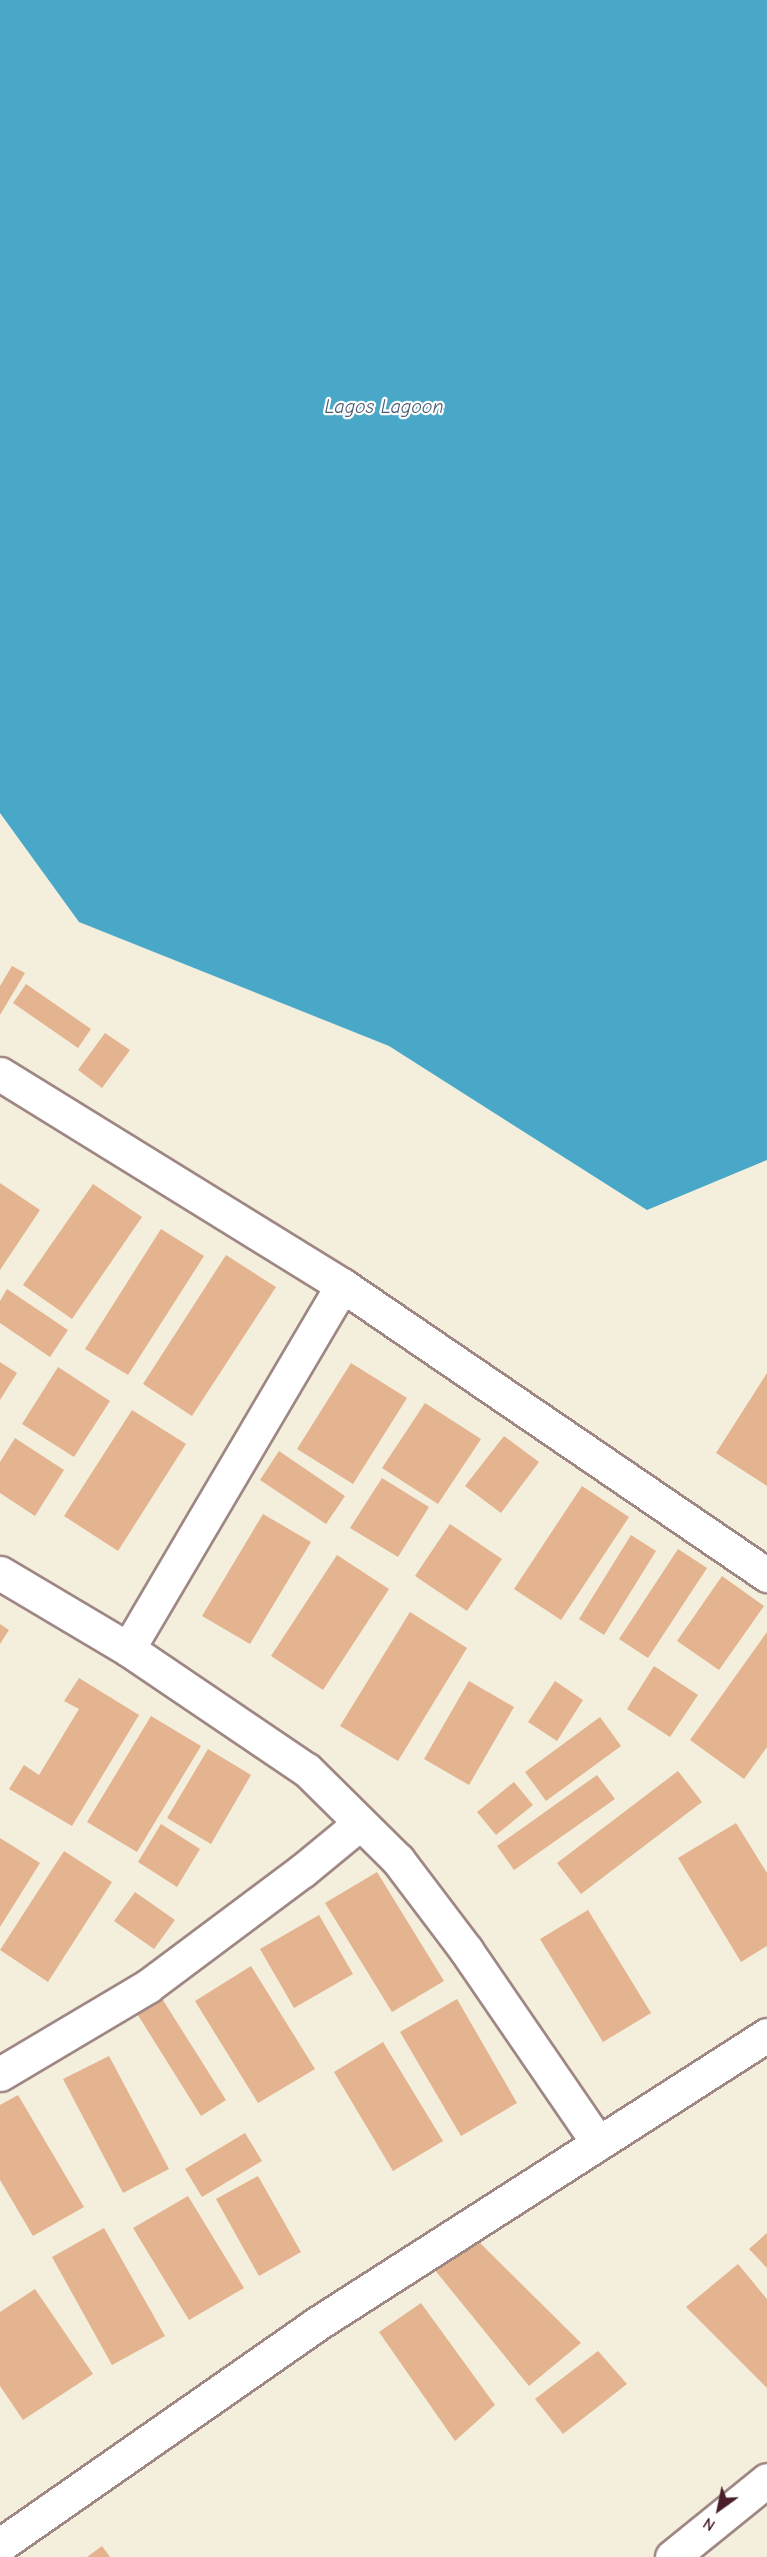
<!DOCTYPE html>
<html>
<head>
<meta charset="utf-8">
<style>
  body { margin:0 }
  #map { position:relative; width:767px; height:2557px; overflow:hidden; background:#f4efdd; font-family:"Comic Neue",sans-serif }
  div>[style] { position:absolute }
  .water>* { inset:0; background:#49a7c8 }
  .building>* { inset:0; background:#e3b48f }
  .roads { filter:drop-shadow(2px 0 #9f8784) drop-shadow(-2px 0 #9f8784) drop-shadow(0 2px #9f8784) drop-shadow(0 -2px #9f8784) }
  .minor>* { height:33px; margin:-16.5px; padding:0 16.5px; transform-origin:16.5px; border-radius:16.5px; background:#fff }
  span { translate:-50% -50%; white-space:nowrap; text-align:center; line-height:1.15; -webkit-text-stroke:4.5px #fff; paint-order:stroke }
  .water-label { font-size:20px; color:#4a5c72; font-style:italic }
  .north { position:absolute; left:689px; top:2479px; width:60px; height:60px; -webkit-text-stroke:4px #fff; paint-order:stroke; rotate:213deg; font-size:16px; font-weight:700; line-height:24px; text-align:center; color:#4a1f2b }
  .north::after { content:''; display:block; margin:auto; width:21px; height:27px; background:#4a1f2b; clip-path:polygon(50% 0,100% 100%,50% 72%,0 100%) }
</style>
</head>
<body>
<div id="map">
  <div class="water">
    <div style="clip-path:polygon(0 0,767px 0,767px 1160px,647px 1210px,389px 1046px,79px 922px,0 813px)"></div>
  </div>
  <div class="building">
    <div style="clip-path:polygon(12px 966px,25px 973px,0 1015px,0 986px)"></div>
    <div style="clip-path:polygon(26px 984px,91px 1029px,78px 1048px,13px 1003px)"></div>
    <div style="clip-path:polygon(105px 1033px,130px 1050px,102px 1088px,78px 1070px)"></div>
    <div style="clip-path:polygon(0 1183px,40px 1210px,0 1270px)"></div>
    <div style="clip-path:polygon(93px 1184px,142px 1217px,72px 1319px,23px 1285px)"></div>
    <div style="clip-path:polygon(161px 1229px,204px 1256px,128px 1375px,85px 1349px)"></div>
    <div style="clip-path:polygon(226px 1255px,276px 1287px,192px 1416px,143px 1384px)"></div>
    <div style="clip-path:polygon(7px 1289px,68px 1330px,50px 1357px,0 1323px,0 1301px)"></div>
    <div style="clip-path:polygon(0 1362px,17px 1373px,0 1400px)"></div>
    <div style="clip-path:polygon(351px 1363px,407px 1398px,353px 1484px,297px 1449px)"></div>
    <div style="clip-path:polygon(58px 1367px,110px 1401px,74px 1457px,22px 1424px)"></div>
    <div style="clip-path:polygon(767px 1373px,767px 1486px,716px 1453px)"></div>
    <div style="clip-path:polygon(425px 1403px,481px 1439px,438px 1504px,382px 1468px)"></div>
    <div style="clip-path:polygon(132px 1410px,186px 1444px,118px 1551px,64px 1516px)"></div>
    <div style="clip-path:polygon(504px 1436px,539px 1462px,501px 1513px,465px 1486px)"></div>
    <div style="clip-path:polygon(15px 1438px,64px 1470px,35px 1516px,0 1493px,0 1462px)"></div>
    <div style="clip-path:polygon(279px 1451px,345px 1496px,326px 1524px,260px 1480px)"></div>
    <div style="clip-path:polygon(382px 1478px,429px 1507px,398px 1557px,350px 1528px)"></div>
    <div style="clip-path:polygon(582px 1486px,629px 1517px,561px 1620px,514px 1589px)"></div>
    <div style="clip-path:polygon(263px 1514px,311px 1542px,250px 1644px,202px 1616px)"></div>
    <div style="clip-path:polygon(450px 1524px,502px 1559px,467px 1611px,415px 1576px)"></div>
    <div style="clip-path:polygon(631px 1535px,656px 1551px,604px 1635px,579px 1619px)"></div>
    <div style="clip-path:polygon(678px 1549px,707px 1568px,648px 1658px,619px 1639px)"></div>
    <div style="clip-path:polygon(337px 1555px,389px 1589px,323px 1690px,271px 1656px)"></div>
    <div style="clip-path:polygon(722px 1576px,764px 1606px,719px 1670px,677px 1641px)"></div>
    <div style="clip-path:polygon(410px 1612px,467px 1648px,398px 1761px,340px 1726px)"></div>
    <div style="clip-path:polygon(0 1624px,9px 1630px,0 1644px)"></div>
    <div style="clip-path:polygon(767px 1632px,767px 1747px,744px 1779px,690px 1740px)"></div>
    <div style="clip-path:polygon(654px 1666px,698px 1695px,670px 1737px,627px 1709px)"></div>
    <div style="clip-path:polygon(79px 1678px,139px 1715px,72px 1826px,9px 1789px,24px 1765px,39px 1775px,79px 1709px,64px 1701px)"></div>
    <div style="clip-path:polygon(469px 1681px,514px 1707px,469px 1785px,424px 1759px)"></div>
    <div style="clip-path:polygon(555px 1681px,583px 1700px,557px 1741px,528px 1722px)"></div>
    <div style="clip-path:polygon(151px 1716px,201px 1746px,137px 1852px,87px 1822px)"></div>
    <div style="clip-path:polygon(600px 1717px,621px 1746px,546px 1801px,525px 1772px)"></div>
    <div style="clip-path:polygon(208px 1749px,251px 1775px,211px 1844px,167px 1818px)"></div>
    <div style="clip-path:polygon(678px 1771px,702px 1802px,581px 1894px,557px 1863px)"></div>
    <div style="clip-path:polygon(597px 1775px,615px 1799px,514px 1870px,497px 1846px)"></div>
    <div style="clip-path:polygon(514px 1782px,533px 1805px,496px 1835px,477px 1812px)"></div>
    <div style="clip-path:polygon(736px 1823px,767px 1873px,767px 1946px,741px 1962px,678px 1858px)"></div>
    <div style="clip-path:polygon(161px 1824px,200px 1849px,177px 1887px,138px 1862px)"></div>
    <div style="clip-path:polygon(0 1838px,40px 1863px,0 1927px)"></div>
    <div style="clip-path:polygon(64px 1851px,112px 1882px,48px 1982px,0 1950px)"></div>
    <div style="clip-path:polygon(377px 1872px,444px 1981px,392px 2012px,325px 1903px)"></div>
    <div style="clip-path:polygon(135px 1892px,175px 1920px,154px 1949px,114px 1921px)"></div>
    <div style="clip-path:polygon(588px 1910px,651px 2013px,603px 2042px,540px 1939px)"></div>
    <div style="clip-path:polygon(319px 1915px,353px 1974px,294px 2008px,260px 1949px)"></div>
    <div style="clip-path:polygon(251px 1966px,315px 2069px,258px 2103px,195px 2001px)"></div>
    <div style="clip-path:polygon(161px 1997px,226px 2100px,201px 2116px,136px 2012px)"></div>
    <div style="clip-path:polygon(457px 1999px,517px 2103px,461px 2136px,400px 2032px)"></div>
    <div style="clip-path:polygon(383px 2042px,443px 2141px,393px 2171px,334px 2072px)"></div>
    <div style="clip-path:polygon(109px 2056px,169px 2169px,123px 2193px,63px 2079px)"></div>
    <div style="clip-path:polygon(18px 2095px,84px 2207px,33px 2236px,0 2180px,0 2105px)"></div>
    <div style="clip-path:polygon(245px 2133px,262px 2161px,202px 2197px,185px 2169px)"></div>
    <div style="clip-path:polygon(258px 2176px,301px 2252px,259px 2276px,216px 2199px)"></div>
    <div style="clip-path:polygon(188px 2196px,244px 2288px,189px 2320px,133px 2228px)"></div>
    <div style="clip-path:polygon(104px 2228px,165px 2336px,112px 2365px,52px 2257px)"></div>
    <div style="clip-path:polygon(767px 2233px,767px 2268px,749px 2249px)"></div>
    <div style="clip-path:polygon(478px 2241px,581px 2343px,529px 2386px,434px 2269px)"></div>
    <div style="clip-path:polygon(738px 2264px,767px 2299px,767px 2388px,686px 2307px)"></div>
    <div style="clip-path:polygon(35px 2289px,93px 2374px,23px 2420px,0 2386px,0 2312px)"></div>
    <div style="clip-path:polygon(421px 2303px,495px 2405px,455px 2441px,379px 2332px)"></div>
    <div style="clip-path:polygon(598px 2351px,627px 2384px,563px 2434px,535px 2399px)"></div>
    <div style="clip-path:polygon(102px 2546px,110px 2557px,87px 2557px)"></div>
  </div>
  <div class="roads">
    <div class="minor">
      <div style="left:0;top:1074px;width:402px;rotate:31.7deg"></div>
      <div style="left:342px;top:1285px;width:515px;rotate:34.31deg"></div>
      <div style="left:0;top:1573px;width:149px;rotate:30.7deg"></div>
      <div style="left:128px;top:1649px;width:216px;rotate:34.1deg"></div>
      <div style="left:307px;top:1770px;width:128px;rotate:44.7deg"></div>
      <div style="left:398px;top:1860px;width:113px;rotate:52.9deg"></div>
      <div style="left:466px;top:1950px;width:234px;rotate:55.6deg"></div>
      <div style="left:128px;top:1649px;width:422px;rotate:-59.5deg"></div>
      <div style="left:0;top:2074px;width:172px;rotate:-30.7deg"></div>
      <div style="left:148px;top:1986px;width:192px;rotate:-36.8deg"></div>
      <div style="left:302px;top:1871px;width:74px;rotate:-39.5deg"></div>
      <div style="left:0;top:2545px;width:384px;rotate:-34.9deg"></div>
      <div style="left:315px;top:2325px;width:537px;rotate:-32.68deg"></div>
      <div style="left:672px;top:2557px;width:122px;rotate:-39deg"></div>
    </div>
  </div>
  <div class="water-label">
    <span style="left:384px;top:406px">Lagos Lagoon</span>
  </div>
  <div class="north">N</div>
</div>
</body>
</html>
